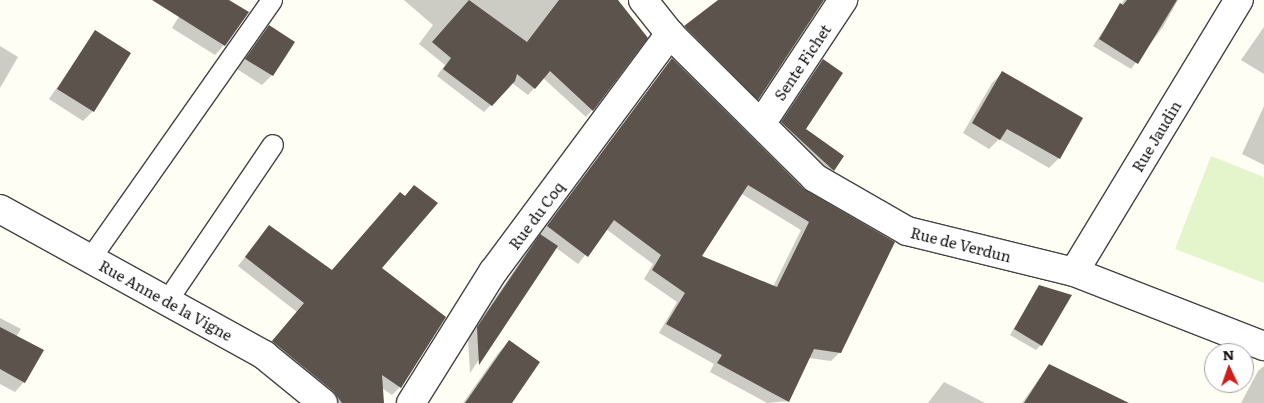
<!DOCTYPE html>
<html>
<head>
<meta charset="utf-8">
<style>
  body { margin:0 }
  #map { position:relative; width:1264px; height:403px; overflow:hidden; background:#fffef5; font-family:Literata,serif }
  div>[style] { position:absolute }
  .pitch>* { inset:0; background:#e4f5cc }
  .shadow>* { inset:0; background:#0003 }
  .building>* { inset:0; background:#5b534c }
  .roads { filter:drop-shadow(1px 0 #444) drop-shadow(-1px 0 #444) drop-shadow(0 1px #444) drop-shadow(0 -1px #444) }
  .service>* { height:20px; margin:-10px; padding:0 10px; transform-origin:10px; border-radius:10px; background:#fff }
  .minor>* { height:28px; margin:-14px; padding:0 14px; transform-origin:14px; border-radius:14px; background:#fff }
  span { translate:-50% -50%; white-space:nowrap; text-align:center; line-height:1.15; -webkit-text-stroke:5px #fff; paint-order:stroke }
  .street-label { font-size:15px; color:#111 }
  .north { position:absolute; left:1204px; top:343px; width:50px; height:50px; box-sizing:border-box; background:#fff; border:1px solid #a0a0a0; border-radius:50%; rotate:357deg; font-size:14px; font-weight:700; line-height:20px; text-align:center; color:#111 }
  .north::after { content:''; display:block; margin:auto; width:18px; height:22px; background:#d11d19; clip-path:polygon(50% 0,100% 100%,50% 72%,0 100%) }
</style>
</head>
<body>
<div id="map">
  <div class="pitch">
    <div style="clip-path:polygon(1211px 156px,1264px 177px,1264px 283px,1175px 249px)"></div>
  </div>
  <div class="shadow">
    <div style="clip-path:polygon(189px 0,227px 0,224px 45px,215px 55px,172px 28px)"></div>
    <div style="clip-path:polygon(404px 0,616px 0,592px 110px,586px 117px,543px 78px,528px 95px,512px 83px,484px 112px,437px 76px,445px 65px,419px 44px,433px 25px)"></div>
    <div style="clip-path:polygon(720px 0,823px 0,749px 107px,677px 35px)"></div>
    <div style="clip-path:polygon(1124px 0,1178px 0,1163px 27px,1131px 69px,1093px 46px)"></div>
    <div style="clip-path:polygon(269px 27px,272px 75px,262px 85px,237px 69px)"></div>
    <div style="clip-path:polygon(1264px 27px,1264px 74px,1241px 60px)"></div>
    <div style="clip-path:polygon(95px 32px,93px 111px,83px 121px,49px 99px)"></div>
    <div style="clip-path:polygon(0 46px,18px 57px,0 88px)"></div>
    <div style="clip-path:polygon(evenodd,672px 60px,803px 190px,840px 352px,831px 361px,809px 358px,788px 401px,767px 403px,710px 372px,714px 364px,659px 333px,677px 302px,644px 279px,653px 264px,606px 229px,578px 264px,555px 247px,470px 373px,468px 338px,531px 246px,672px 60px,742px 194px,801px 230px,773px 287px,700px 257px,742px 194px)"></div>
    <div style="clip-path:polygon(823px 61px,804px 130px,842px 156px,828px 175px,776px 128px)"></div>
    <div style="clip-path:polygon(1002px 73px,1059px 158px,1049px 168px,999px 139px,989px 149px,963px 133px,992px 83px)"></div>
    <div style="clip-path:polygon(1264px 106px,1264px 165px,1242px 154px)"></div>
    <div style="clip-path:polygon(414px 187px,380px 268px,400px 387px,392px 395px,382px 388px,382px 403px,328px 403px,264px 350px,297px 312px,238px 266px,269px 227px,332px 271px)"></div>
    <div style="clip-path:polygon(1039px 286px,1041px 345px,1036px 350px,1010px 335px)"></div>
    <div style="clip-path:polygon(0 318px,21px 329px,16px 337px,24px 382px,15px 392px,0 384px)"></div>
    <div style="clip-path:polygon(509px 342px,511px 403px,463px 403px,499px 352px)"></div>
    <div style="clip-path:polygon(1049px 365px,1109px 403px,1022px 403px)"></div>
    <div style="clip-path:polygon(1264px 366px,1264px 403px,1241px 403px,1258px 371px)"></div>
    <div style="clip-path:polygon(944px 382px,985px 403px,928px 403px)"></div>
  </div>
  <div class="building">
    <div style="clip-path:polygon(152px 0,229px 0,249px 12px,225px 46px)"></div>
    <div style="clip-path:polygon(469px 0,527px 42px,559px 0,618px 0,648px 38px,593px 111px,550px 71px,535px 89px,517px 74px,515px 81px,492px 106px,443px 69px,451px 58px,432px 42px)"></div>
    <div style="clip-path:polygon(718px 0,824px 0,758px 100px,684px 26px)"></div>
    <div style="clip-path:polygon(1127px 0,1177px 0,1138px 64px,1099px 39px,1120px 3px,1123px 5px)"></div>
    <div style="clip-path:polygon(269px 25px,295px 42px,273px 76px,245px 59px)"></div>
    <div style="clip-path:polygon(95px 30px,131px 53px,94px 112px,57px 89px)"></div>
    <div style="clip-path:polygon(evenodd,672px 58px,804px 189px,895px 242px,841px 353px,814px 349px,789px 402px,717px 363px,722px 355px,666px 324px,685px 293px,652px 270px,661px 255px,614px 220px,588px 257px,547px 226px,672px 58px,748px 185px,809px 222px,777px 287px,702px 256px,748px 185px)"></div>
    <div style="clip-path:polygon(823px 59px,843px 73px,806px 129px,844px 156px,834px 171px,781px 122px)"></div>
    <div style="clip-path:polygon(1002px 71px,1083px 118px,1060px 159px,1007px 129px,1000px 140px,972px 123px)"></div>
    <div style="clip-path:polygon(414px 185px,438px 203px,382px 268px,446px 317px,401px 388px,382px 375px,384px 403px,342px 403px,333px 391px,272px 341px,304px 303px,245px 257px,269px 225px,332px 270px,400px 192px,405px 196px)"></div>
    <div style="clip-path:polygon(540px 234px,558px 246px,479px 365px,477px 327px)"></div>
    <div style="clip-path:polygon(1039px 285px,1072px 295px,1042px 346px,1014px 329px)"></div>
    <div style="clip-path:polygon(0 327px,44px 350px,25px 383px,0 369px)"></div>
    <div style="clip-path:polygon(509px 340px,540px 362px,512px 403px,465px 403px)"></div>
    <div style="clip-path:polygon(1049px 364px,1129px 403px,1024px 403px)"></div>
  </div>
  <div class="roads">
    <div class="service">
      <div style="left:91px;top:258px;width:315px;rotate:-54.9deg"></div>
      <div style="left:168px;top:300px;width:187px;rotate:-55.9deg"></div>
    </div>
    <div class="minor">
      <div style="left:643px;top:0;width:43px;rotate:51.5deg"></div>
      <div style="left:670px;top:34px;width:204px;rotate:44.8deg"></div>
      <div style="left:815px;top:178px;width:106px;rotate:29.9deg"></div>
      <div style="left:907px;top:231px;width:172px;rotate:13.8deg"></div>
      <div style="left:1074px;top:272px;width:204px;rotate:21.3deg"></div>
      <div style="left:761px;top:124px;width:149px;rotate:-56.5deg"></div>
      <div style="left:0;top:209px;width:302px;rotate:28.9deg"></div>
      <div style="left:264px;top:355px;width:76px;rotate:39.1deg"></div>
      <div style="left:1074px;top:272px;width:318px;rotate:-58.8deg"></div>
      <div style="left:411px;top:403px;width:155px;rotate:-58deg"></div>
      <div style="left:493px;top:272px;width:297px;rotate:-53.4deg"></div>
    </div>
  </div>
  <div class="street-label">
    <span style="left:802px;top:62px;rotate:-56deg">Sente Fichet</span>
    <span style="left:1156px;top:136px;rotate:-59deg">Rue Jaudin</span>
    <span style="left:536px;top:215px;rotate:-53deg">Rue du Coq</span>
    <span style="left:961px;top:244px;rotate:14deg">Rue de Verdun</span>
    <span style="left:166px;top:300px;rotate:29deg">Rue Anne de la Vigne</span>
  </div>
  <div class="north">N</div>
</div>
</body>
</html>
